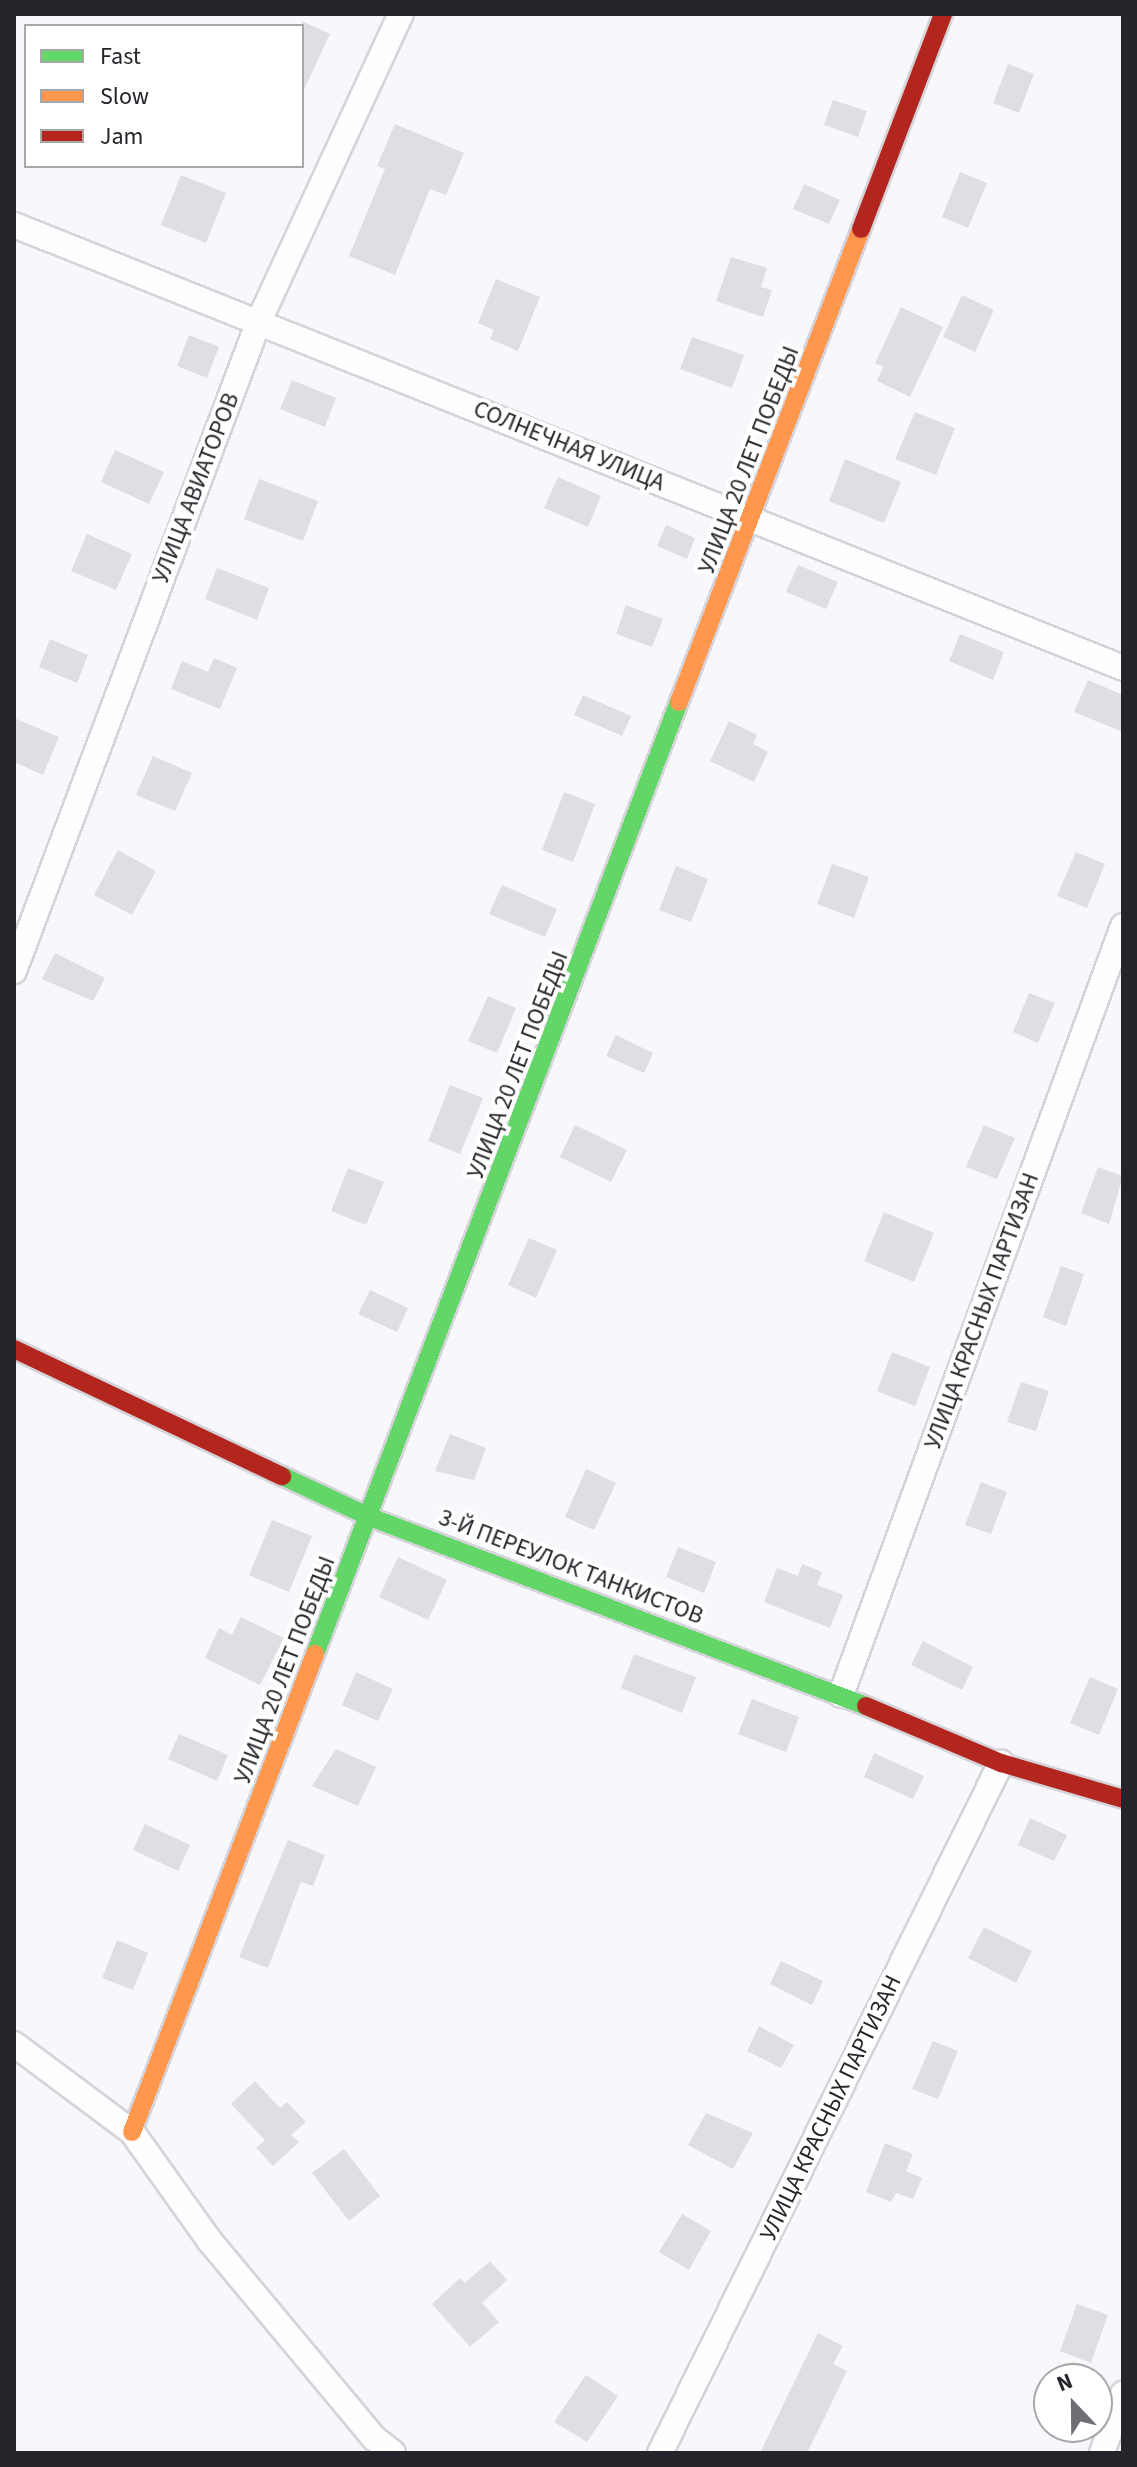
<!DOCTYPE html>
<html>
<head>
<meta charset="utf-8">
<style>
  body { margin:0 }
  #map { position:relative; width:1137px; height:2467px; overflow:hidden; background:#f8f7fc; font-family:"Source Sans 3",sans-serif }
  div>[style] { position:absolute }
  .building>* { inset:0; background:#dfdee3 }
  .roads { filter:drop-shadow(2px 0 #d5d4da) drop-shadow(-2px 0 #d5d4da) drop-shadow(0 2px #d5d4da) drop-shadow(0 -2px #d5d4da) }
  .street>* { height:24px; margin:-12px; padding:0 12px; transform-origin:12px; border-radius:12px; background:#fefeff }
  .fast>* { height:18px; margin:-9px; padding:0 9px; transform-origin:9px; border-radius:9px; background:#63d668 }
  .slow>* { height:18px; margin:-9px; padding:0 9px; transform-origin:9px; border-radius:9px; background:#ff974d }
  .jam>* { height:18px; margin:-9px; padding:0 9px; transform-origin:9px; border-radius:9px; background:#b3261e }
  span { translate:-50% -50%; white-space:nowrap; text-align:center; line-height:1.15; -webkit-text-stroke:8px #fff; paint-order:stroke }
  .street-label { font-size:24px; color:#25242a }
  .frame { position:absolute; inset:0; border:16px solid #25242a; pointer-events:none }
  .legend { position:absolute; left:24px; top:24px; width:280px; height:144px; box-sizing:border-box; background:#fff; border:2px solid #a8a7aa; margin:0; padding:10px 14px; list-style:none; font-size:24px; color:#25242a }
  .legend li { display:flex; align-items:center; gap:16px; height:40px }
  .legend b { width:40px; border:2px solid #a8a7aa }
  .north { position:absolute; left:1033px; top:2363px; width:80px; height:80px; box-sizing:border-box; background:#fff; border:2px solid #a8a7aa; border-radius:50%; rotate:338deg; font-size:22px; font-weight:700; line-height:32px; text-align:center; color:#25242a }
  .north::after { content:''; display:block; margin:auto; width:28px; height:36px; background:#6f6e74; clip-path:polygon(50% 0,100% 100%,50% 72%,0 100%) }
</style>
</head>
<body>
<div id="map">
  <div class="building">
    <div style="clip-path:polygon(302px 21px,330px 34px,302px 94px)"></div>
    <div style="clip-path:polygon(1008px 64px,1034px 74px,1019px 113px,993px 103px)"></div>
    <div style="clip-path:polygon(833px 100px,867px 111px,858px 137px,824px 125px)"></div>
    <div style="clip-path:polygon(395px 124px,464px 153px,446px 195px,430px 189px,395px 275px,349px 256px,385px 169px,377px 166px)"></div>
    <div style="clip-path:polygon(960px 172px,987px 183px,968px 228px,942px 217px)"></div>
    <div style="clip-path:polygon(181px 175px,226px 193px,206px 243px,161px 225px)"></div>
    <div style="clip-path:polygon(804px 184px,840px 200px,829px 224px,793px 209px)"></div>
    <div style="clip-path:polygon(731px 257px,767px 268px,761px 287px,772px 290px,763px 317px,716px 301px)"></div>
    <div style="clip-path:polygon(496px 279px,540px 297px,518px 351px,490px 339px,494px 330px,478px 323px)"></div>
    <div style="clip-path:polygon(962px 295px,994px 310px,975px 352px,943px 337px)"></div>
    <div style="clip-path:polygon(901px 307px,943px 327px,910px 397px,877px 381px,883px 367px,875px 363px)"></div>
    <div style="clip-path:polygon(189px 335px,219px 347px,207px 378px,177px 366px)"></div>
    <div style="clip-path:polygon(692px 337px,744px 355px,732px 388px,680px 369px)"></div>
    <div style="clip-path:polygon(292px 380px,336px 398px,325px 427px,280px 409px)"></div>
    <div style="clip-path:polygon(915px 412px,955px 428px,936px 475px,895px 459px)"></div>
    <div style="clip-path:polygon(115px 450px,164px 472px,149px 504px,101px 482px)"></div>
    <div style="clip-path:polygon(845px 459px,901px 482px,884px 523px,829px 501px)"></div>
    <div style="clip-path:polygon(558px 477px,601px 496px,588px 527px,544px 508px)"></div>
    <div style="clip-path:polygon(259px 479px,318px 501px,303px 541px,244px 519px)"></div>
    <div style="clip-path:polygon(666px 525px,695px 538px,687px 559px,657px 546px)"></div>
    <div style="clip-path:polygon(87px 534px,132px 554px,116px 590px,71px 571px)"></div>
    <div style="clip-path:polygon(798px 565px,838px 582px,826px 609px,786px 592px)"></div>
    <div style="clip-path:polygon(217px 568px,269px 588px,257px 620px,205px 599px)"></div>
    <div style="clip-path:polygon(626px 605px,663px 619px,652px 647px,616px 634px)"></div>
    <div style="clip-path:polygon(960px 634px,1004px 652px,993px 680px,949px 661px)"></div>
    <div style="clip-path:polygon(50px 639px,88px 655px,77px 683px,39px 667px)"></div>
    <div style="clip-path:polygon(214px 658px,237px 668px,220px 709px,171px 689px,182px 661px,208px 672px)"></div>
    <div style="clip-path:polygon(1088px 680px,1123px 695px,1123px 732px,1074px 712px)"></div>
    <div style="clip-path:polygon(583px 695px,631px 716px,622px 736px,574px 715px)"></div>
    <div style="clip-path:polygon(14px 718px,59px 737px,43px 775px,14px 762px)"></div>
    <div style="clip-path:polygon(729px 721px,757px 735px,753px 744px,768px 752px,754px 782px,710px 761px)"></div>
    <div style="clip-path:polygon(153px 756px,192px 773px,175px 811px,136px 795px)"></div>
    <div style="clip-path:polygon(564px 792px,595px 804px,573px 862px,542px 850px)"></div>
    <div style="clip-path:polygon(118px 850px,156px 871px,132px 915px,94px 895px)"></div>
    <div style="clip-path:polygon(1076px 852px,1105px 864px,1087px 908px,1057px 896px)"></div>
    <div style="clip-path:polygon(832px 864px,869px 877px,854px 918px,817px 904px)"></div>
    <div style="clip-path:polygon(676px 866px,708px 879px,691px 922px,659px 910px)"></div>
    <div style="clip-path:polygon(502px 885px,557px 909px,545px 937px,489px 914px)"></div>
    <div style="clip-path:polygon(55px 953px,105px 978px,93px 1001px,42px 979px)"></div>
    <div style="clip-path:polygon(1029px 993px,1055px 1003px,1038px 1043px,1013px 1032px)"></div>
    <div style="clip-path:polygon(488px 996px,516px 1008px,497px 1053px,468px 1041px)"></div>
    <div style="clip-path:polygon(616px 1035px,653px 1053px,644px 1073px,606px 1056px)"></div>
    <div style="clip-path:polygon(450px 1085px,483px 1098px,460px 1154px,428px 1141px)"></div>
    <div style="clip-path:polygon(575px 1125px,627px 1150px,611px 1182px,560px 1157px)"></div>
    <div style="clip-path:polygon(984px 1125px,1015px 1138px,997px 1179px,966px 1167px)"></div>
    <div style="clip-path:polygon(1098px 1167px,1123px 1176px,1109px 1224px,1081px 1213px)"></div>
    <div style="clip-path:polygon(348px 1168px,384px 1182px,366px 1225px,331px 1211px)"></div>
    <div style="clip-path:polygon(884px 1212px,934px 1233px,914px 1282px,864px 1261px)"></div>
    <div style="clip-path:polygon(529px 1238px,557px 1250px,536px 1298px,508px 1285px)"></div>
    <div style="clip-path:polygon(1061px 1266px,1084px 1274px,1066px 1326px,1043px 1317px)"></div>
    <div style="clip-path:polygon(370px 1290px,408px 1308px,397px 1332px,358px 1314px)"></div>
    <div style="clip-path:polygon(892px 1352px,930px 1367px,915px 1406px,877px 1391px)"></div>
    <div style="clip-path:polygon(1021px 1382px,1049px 1391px,1036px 1431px,1007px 1422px)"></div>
    <div style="clip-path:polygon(450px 1434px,486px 1448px,474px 1480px,435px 1471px)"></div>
    <div style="clip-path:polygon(586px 1469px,616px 1483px,594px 1530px,565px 1517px)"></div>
    <div style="clip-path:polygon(981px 1482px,1007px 1492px,991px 1534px,965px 1525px)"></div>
    <div style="clip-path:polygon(272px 1520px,312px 1536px,289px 1592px,249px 1575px)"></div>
    <div style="clip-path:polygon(678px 1547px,716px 1562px,704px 1593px,666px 1577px)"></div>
    <div style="clip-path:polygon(398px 1557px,447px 1580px,428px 1620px,379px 1597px)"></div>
    <div style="clip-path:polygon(802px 1564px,822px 1572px,817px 1585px,843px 1595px,830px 1628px,764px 1602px,777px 1568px,798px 1576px)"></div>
    <div style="clip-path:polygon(241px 1617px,284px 1638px,260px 1685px,205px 1658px,219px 1628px,232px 1635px)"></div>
    <div style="clip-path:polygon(923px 1641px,973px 1667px,962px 1690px,911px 1665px)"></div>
    <div style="clip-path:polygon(634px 1654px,696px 1677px,682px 1713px,621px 1688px)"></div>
    <div style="clip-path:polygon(356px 1672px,393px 1689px,378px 1721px,342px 1705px)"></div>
    <div style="clip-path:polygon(1090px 1677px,1118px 1689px,1099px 1735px,1070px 1723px)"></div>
    <div style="clip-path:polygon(752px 1699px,799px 1717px,786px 1752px,738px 1734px)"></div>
    <div style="clip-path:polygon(179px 1734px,228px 1755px,217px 1781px,168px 1759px)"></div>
    <div style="clip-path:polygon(336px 1749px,376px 1767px,358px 1806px,312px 1786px)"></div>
    <div style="clip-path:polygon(874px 1753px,924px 1776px,913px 1799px,864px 1777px)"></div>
    <div style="clip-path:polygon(1030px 1818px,1067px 1835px,1054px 1861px,1018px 1845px)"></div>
    <div style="clip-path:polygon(145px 1824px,190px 1845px,178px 1871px,133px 1850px)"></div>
    <div style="clip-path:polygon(288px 1840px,325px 1855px,313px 1886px,301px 1882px,268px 1968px,239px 1957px)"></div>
    <div style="clip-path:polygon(984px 1927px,1032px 1951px,1016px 1983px,968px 1958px)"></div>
    <div style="clip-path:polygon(117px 1940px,148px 1953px,133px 1990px,102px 1978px)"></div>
    <div style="clip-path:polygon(781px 1961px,823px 1981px,812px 2005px,770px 1984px)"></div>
    <div style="clip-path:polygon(759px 2026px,794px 2045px,781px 2068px,747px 2051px)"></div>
    <div style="clip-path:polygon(933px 2041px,958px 2051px,938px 2099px,912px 2089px)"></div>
    <div style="clip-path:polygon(255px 2081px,280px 2108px,287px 2102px,306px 2122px,291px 2135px,299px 2142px,273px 2166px,256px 2148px,265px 2140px,231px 2104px)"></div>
    <div style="clip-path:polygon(706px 2113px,753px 2133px,733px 2169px,688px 2145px)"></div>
    <div style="clip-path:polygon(885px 2143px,913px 2154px,906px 2171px,922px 2178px,913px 2199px,896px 2193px,891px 2202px,866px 2192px)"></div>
    <div style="clip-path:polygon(344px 2149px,380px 2196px,349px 2221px,312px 2173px)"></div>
    <div style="clip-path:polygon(682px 2214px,711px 2231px,689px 2270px,659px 2252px)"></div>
    <div style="clip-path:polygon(490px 2261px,507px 2280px,482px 2303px,499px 2322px,470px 2347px,432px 2304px,460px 2278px,465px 2283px)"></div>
    <div style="clip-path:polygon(1077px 2304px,1108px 2315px,1091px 2363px,1060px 2351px)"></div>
    <div style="clip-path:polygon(818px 2333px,843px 2346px,833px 2364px,847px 2371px,820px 2427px,807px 2453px,760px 2453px)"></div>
    <div style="clip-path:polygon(586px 2375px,618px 2396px,587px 2442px,554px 2422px)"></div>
  </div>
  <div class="roads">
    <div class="street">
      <div style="left:14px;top:225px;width:1194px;rotate:21.77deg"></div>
      <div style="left:14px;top:971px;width:695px;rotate:-69.35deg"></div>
      <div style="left:259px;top:321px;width:338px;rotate:-65.2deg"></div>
      <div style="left:841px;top:1695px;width:819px;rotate:-69.86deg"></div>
      <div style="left:14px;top:2044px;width:147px;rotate:36.7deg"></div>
      <div style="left:132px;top:2132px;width:133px;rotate:54.5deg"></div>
      <div style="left:209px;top:2240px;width:258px;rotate:50.2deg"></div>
      <div style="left:374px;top:2438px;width:24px;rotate:38deg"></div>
      <div style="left:660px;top:2453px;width:770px;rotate:-63.7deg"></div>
      <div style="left:1102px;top:2453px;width:63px;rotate:-70.4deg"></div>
    </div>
    <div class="fast">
      <div style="left:282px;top:1476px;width:97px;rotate:25deg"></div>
      <div style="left:370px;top:1517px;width:531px;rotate:20.86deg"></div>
      <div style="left:315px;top:1654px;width:1019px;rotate:-69.08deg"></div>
    </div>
    <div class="slow">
      <div style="left:679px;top:702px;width:507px;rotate:-68.95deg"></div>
      <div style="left:132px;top:2132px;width:512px;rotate:-69.05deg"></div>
    </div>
    <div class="jam">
      <div style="left:861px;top:229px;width:230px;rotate:-69.1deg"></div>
      <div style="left:14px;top:1349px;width:297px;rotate:25.4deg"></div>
      <div style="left:866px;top:1706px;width:147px;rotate:22.9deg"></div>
      <div style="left:1001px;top:1763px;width:127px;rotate:16.4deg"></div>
    </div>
  </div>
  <div class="street-label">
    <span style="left:569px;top:446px;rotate:22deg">СОЛНЕЧНАЯ УЛИЦА</span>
    <span style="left:749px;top:460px;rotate:-69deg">УЛИЦА 20 ЛЕТ ПОБЕДЫ</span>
    <span style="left:196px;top:488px;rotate:-69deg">УЛИЦА АВИАТОРОВ</span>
    <span style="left:518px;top:1065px;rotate:-69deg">УЛИЦА 20 ЛЕТ ПОБЕДЫ</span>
    <span style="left:982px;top:1311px;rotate:-70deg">УЛИЦА КРАСНЫХ ПАРТИЗАН</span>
    <span style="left:571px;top:1567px;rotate:21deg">3-Й ПЕРЕУЛОК ТАНКИСТОВ</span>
    <span style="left:285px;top:1670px;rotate:-69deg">УЛИЦА 20 ЛЕТ ПОБЕДЫ</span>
    <span style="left:831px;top:2108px;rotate:-64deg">УЛИЦА КРАСНЫХ ПАРТИЗАН</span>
  </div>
  <div class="frame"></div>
  <ul class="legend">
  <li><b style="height:10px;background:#63d668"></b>Fast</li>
  <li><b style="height:10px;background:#ff974d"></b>Slow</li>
  <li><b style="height:10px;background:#b3261e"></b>Jam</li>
  </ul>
  <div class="north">N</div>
</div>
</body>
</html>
